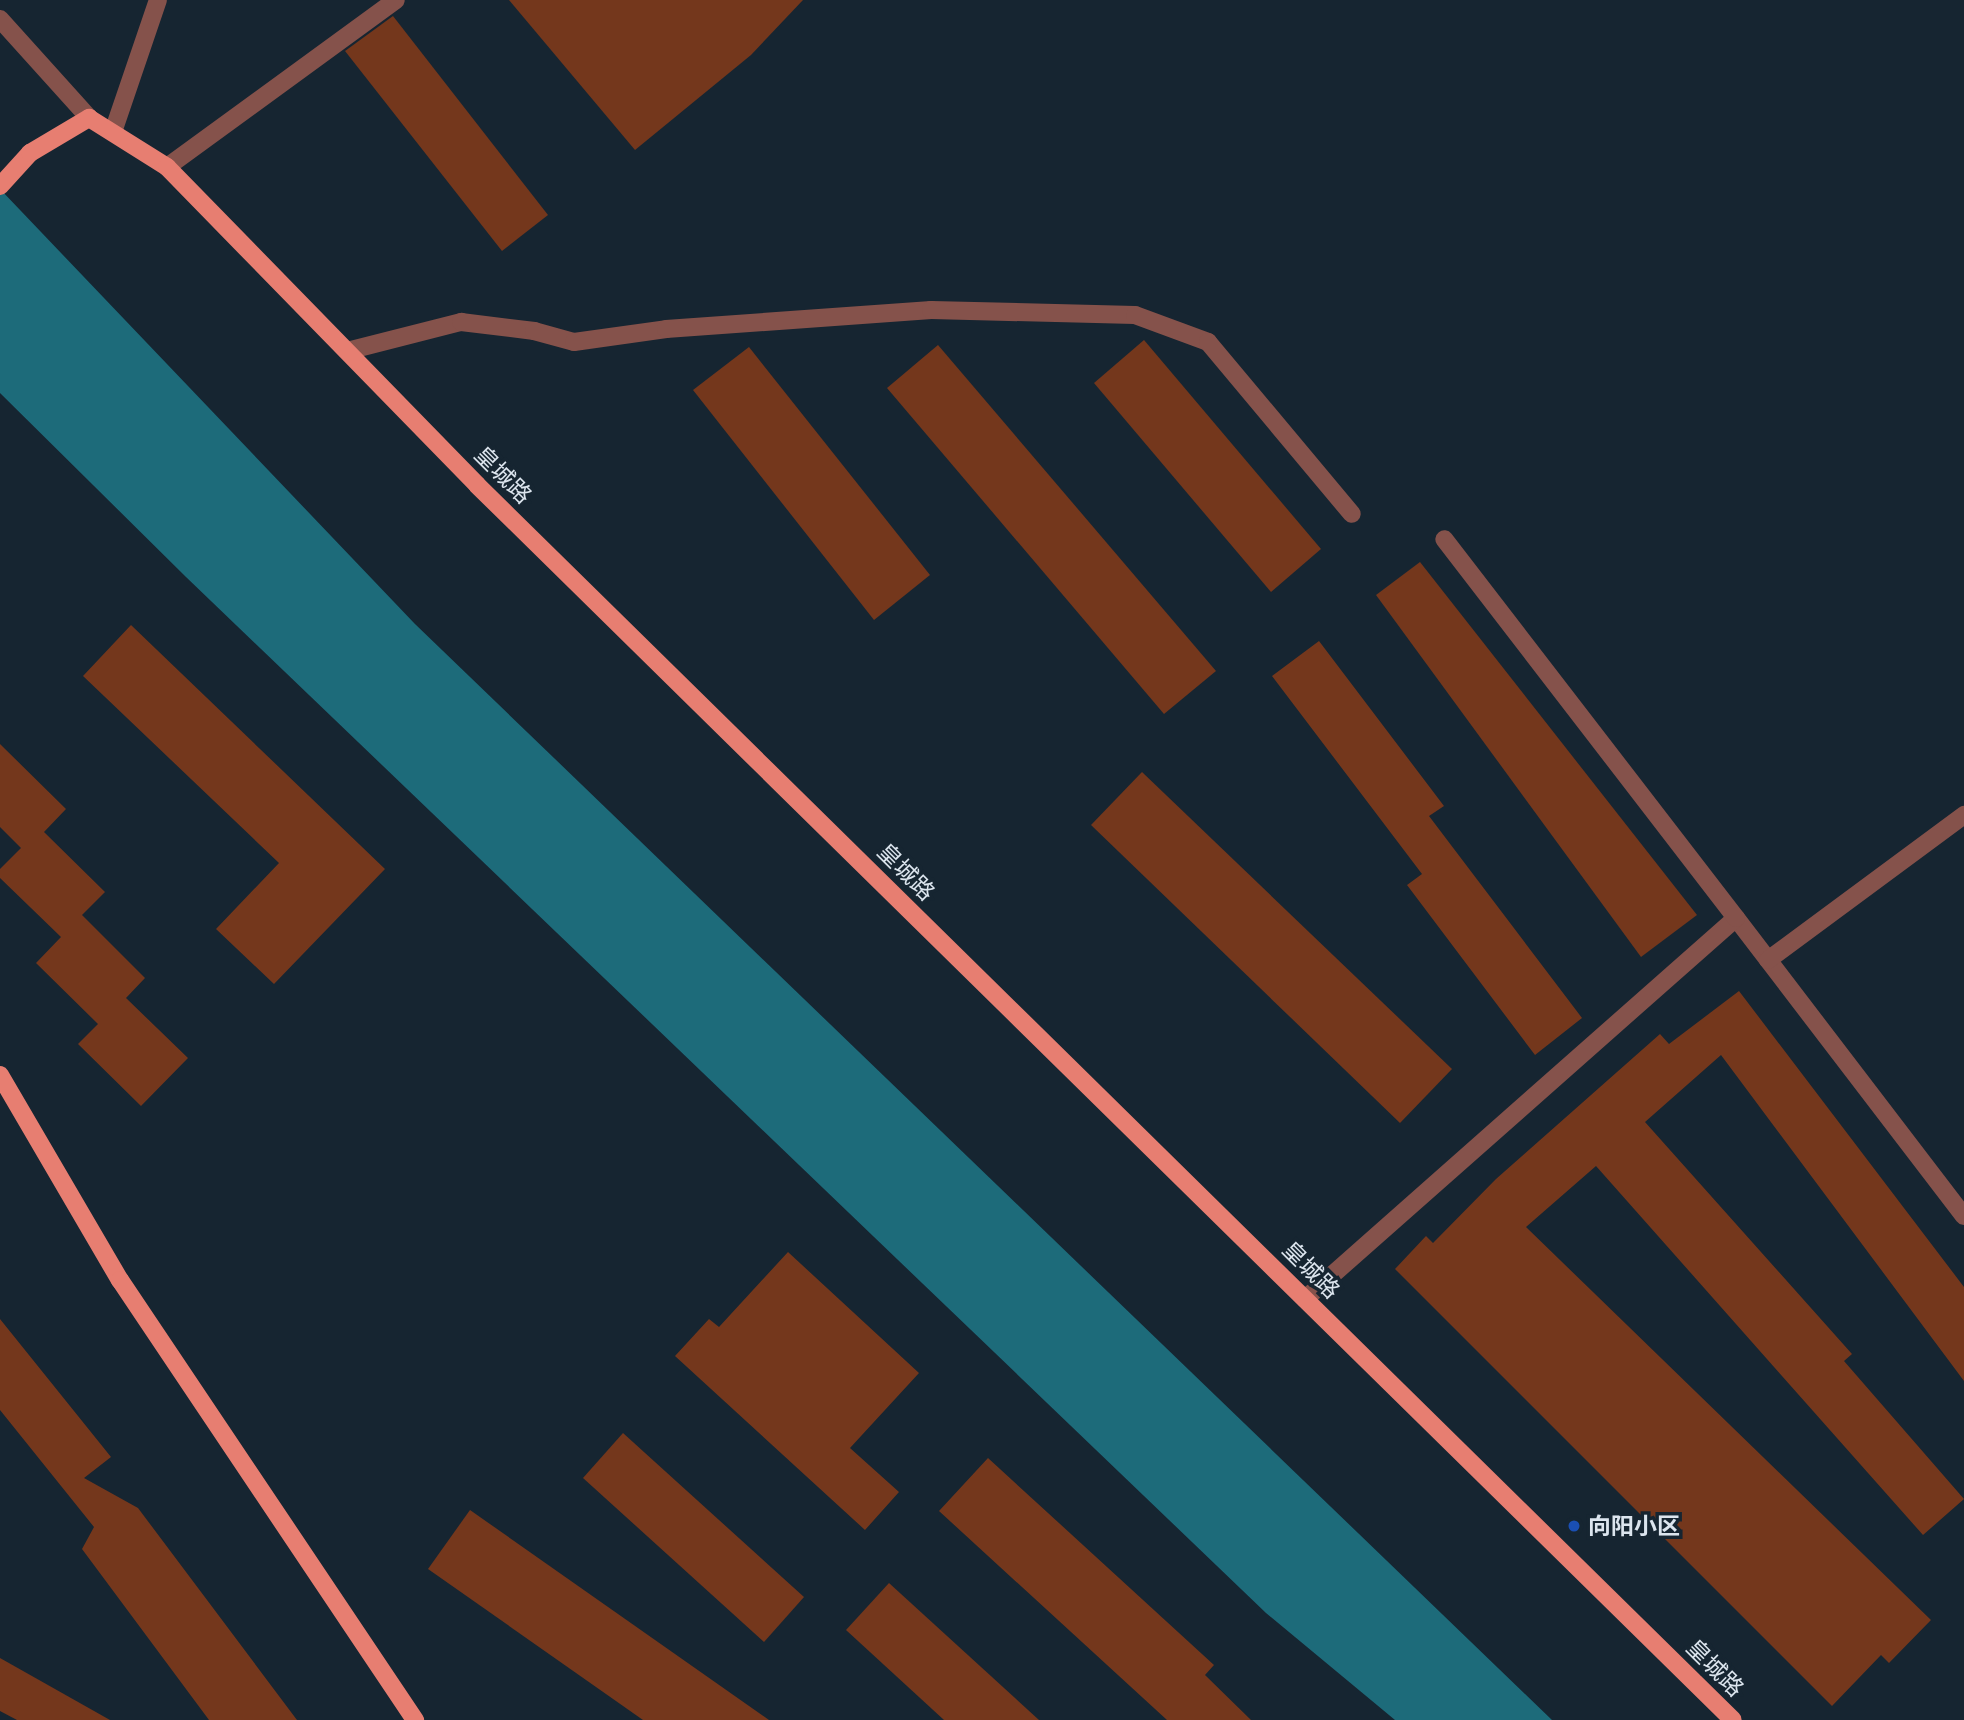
<!DOCTYPE html>
<html>
<head>
<meta charset="utf-8">
<style>
  body { margin:0 }
  #map { position:relative; width:1964px; height:1720px; overflow:hidden; background:#162531; font-family:Cabin,"Noto Sans SC",sans-serif }
  div>[style] { position:absolute }
  .water>* { inset:0; background:#1d6b7a }
  .building>* { inset:0; background:#74371c }
  .minor>* { height:18px; margin:-9px; padding:0 9px; transform-origin:9px; border-radius:9px; background:#85524b }
  .major>* { height:18px; margin:-9px; padding:0 9px; transform-origin:9px; border-radius:9px; background:#e77e71 }
  .dots>* { width:19px; height:19px; translate:-50% -50%; box-sizing:border-box; border:4px solid #162531; border-radius:50% }
  span { translate:-50% -50%; white-space:nowrap; text-align:center; line-height:1.15; -webkit-text-stroke:7px #162531; paint-order:stroke }
  .street-label { font-size:23px; color:#dce5ee }
  .poi-label { font-size:23px; color:#dce5ee; font-weight:700 }
  .left { translate:0 -50%; text-align:left }
</style>
</head>
<body>
<div id="map">
  <div class="water">
    <div style="clip-path:polygon(0 189px,415px 624px,1552px 1720px,1395px 1720px,1266px 1613px,186px 577px,0 393px)"></div>
  </div>
  <div class="building">
    <div style="clip-path:polygon(509px 0,803px 0,751px 55px,635px 150px)"></div>
    <div style="clip-path:polygon(393px 16px,548px 215px,502px 251px,345px 51px)"></div>
    <div style="clip-path:polygon(1144px 340px,1321px 549px,1271px 592px,1094px 383px)"></div>
    <div style="clip-path:polygon(938px 345px,1216px 671px,1164px 714px,887px 388px)"></div>
    <div style="clip-path:polygon(749px 347px,930px 575px,874px 620px,693px 390px)"></div>
    <div style="clip-path:polygon(1420px 562px,1697px 915px,1641px 957px,1376px 595px)"></div>
    <div style="clip-path:polygon(131px 625px,385px 869px,274px 984px,216px 929px,279px 863px,83px 676px)"></div>
    <div style="clip-path:polygon(1319px 641px,1444px 806px,1429px 816px,1582px 1018px,1535px 1055px,1407px 885px,1422px 874px,1272px 676px)"></div>
    <div style="clip-path:polygon(0 744px,66px 809px,44px 832px,105px 892px,82px 915px,145px 978px,126px 998px,188px 1058px,141px 1106px,78px 1044px,98px 1024px,36px 963px,61px 937px,0 878px,0 869px,21px 848px,0 827px)"></div>
    <div style="clip-path:polygon(1142px 772px,1452px 1069px,1400px 1123px,1091px 825px)"></div>
    <div style="clip-path:polygon(1739px 991px,1964px 1287px,1964px 1381px,1721px 1055px,1645px 1122px,1852px 1354px,1844px 1361px,1964px 1499px,1923px 1535px,1596px 1166px,1526px 1227px,1931px 1620px,1889px 1663px,1881px 1655px,1832px 1706px,1395px 1269px,1426px 1236px,1433px 1243px,1496px 1179px,1660px 1034px,1669px 1044px)"></div>
    <div style="clip-path:polygon(788px 1252px,919px 1373px,850px 1448px,899px 1492px,865px 1530px,675px 1356px,709px 1319px,719px 1327px)"></div>
    <div style="clip-path:polygon(0 1319px,111px 1457px,84px 1478px,138px 1508px,297px 1720px,209px 1720px,82px 1549px,94px 1527px,0 1410px)"></div>
    <div style="clip-path:polygon(623px 1433px,804px 1597px,764px 1642px,583px 1478px)"></div>
    <div style="clip-path:polygon(988px 1458px,1214px 1665px,1205px 1675px,1251px 1720px,1167px 1720px,939px 1511px)"></div>
    <div style="clip-path:polygon(470px 1510px,769px 1720px,643px 1720px,428px 1569px)"></div>
    <div style="clip-path:polygon(889px 1583px,1039px 1720px,944px 1720px,846px 1630px)"></div>
    <div style="clip-path:polygon(0 1658px,110px 1720px,17px 1720px,0 1711px)"></div>
  </div>
  <div class="minor">
    <div style="left:0;top:19px;width:133px;rotate:48deg"></div>
    <div style="left:114px;top:129px;width:136px;rotate:-71.2deg"></div>
    <div style="left:167px;top:167px;width:283px;rotate:-36.1deg"></div>
    <div style="left:347px;top:351px;width:118px;rotate:-14.3deg"></div>
    <div style="left:461px;top:322px;width:74px;rotate:7deg"></div>
    <div style="left:534px;top:331px;width:41px;rotate:15.4deg"></div>
    <div style="left:574px;top:342px;width:93px;rotate:-8deg"></div>
    <div style="left:666px;top:329px;width:266px;rotate:-4.1deg"></div>
    <div style="left:931px;top:310px;width:204px;rotate:1.4deg"></div>
    <div style="left:1135px;top:315px;width:78px;rotate:20.3deg"></div>
    <div style="left:1208px;top:342px;width:224px;rotate:50.1deg"></div>
    <div style="left:1736px;top:918px;width:375px;rotate:52.6deg"></div>
    <div style="left:1768px;top:960px;width:244px;rotate:-36.5deg"></div>
    <div style="left:1305px;top:1299px;width:575px;rotate:-41.48deg"></div>
    <div style="left:1736px;top:918px;width:478px;rotate:-127.6deg"></div>
  </div>
  <div class="major">
    <div style="left:0;top:186px;width:45px;rotate:-47.7deg"></div>
    <div style="left:30px;top:153px;width:69px;rotate:-30.7deg"></div>
    <div style="left:89px;top:118px;width:92px;rotate:32.1deg"></div>
    <div style="left:167px;top:167px;width:444px;rotate:45.7deg"></div>
    <div style="left:477px;top:485px;width:1761px;rotate:44.52deg"></div>
    <div style="left:0;top:1075px;width:238px;rotate:59.7deg"></div>
    <div style="left:120px;top:1280px;width:530px;rotate:56.16deg"></div>
  </div>
  <div class="dots">
    <div style="left:1574px;top:1526px;background:#1a4fb4"></div>
  </div>
  <div class="street-label">
    <span style="left:503px;top:475px;rotate:45deg">皇城路</span>
    <span style="left:906px;top:872px;rotate:45deg">皇城路</span>
    <span style="left:1311px;top:1270px;rotate:45deg">皇城路</span>
    <span style="left:1715px;top:1668px;rotate:45deg">皇城路</span>
  </div>
  <div class="poi-label">
    <span class="left" style="left:1588px;top:1526px">向阳小区</span>
  </div>
</div>
</body>
</html>
